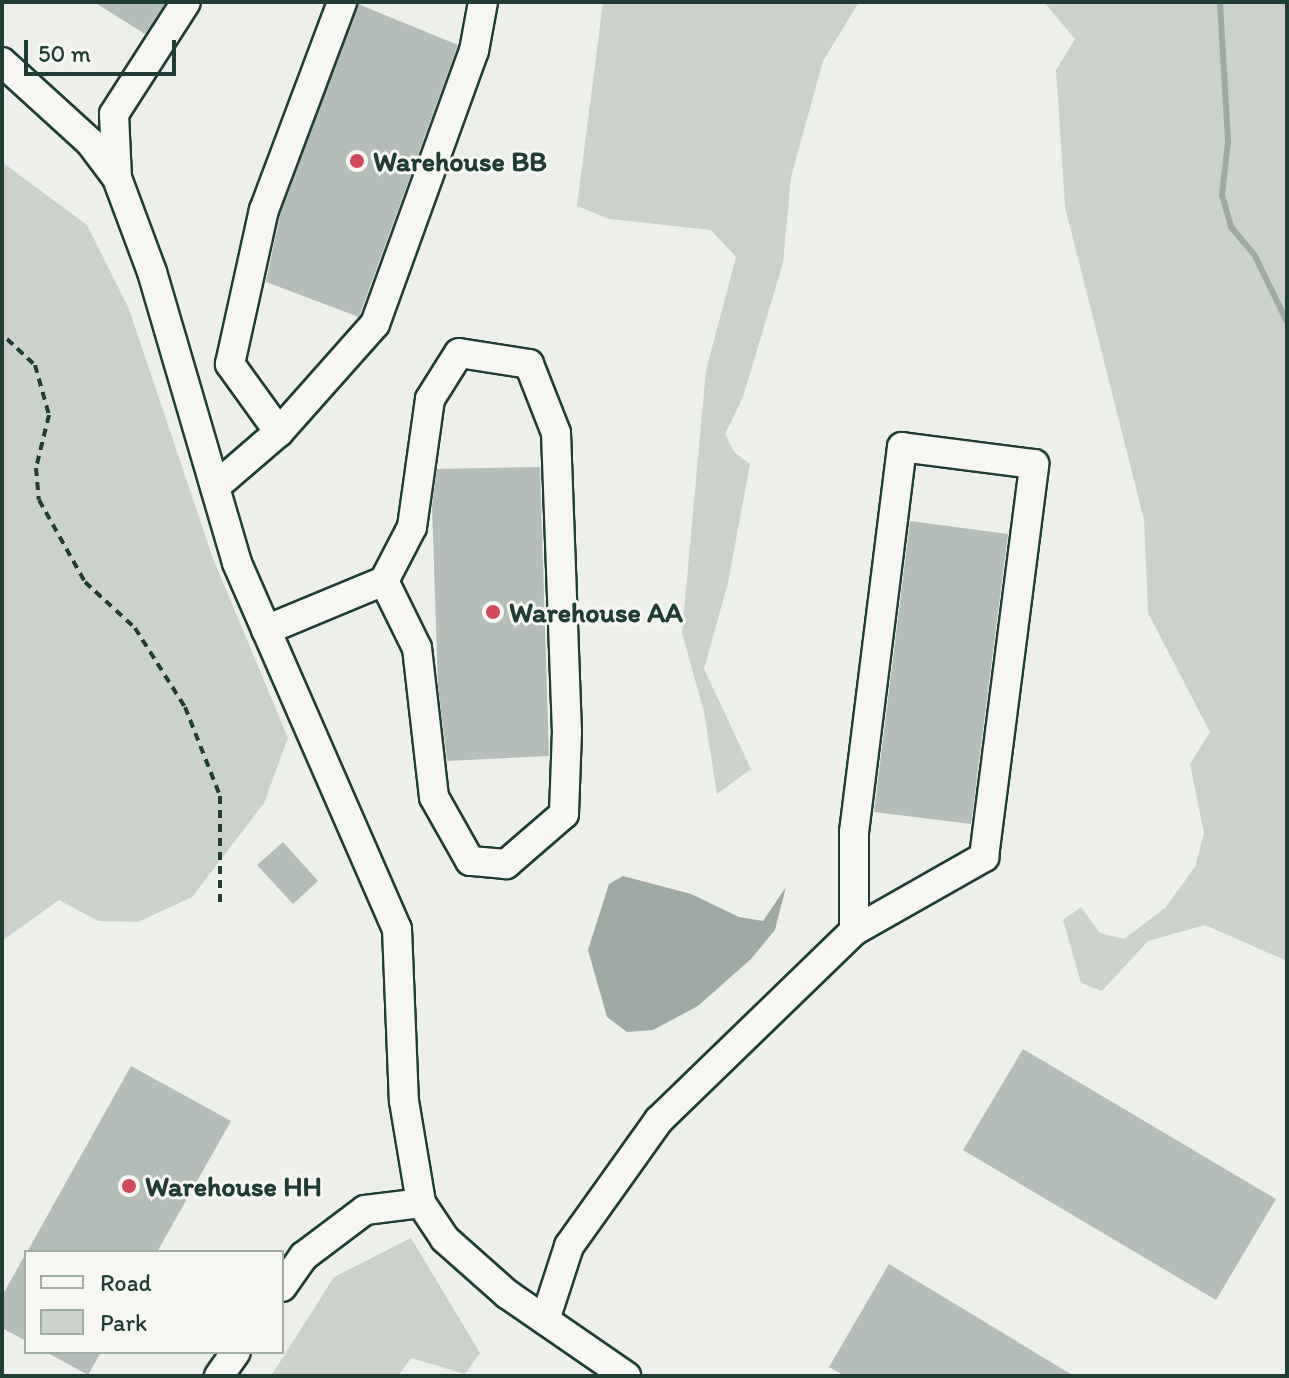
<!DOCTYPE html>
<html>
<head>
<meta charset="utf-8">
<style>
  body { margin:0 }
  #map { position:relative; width:1289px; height:1378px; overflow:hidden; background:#edefea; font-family:Itim,sans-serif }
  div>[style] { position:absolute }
  .green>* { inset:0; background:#cbd2cc }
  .water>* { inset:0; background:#9faaa4 }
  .stream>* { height:6px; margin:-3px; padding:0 3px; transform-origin:3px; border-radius:3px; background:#9faaa4 }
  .building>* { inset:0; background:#b4bdb8 }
  .path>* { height:4px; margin-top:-2px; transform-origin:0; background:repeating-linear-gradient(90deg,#1f3d34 0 8px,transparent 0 14px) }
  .roads { filter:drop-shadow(2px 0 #1f3d34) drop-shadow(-2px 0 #1f3d34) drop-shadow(0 2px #1f3d34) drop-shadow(0 -2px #1f3d34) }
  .minor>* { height:28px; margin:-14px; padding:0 14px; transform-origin:14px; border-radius:14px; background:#f6f6f2 }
  .dots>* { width:22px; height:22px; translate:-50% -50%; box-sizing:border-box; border:4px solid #f6f6f2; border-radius:50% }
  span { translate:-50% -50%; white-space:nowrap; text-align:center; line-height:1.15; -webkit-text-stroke:6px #f6f6f2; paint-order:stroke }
  .poi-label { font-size:28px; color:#1f3d34; font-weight:700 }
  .left { translate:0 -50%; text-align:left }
  .frame { position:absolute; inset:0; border:4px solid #1f3d34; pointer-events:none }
  .legend { position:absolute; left:24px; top:1250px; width:260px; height:104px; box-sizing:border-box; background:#f6f6f2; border:2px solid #a0aca6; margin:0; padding:10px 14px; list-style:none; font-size:24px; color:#1f3d34 }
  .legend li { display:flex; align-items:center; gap:16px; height:40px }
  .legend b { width:40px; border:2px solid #a0aca6 }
  .scale { position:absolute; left:24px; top:40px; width:152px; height:36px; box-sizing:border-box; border:4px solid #1f3d34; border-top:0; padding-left:10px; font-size:24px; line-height:28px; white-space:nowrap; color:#1f3d34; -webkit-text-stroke:6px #f6f6f2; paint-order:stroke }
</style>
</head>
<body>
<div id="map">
  <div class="green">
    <div style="clip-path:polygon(603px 2px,859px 2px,823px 61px,791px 177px,783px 263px,743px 397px,725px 434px,734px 452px,750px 464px,728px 583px,704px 669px,751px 769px,717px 794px,704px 712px,682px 633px,706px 370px,736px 257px,711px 230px,609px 219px,577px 206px)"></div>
    <div style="clip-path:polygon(1044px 2px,1287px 2px,1287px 961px,1205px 925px,1148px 941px,1102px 991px,1081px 983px,1063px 920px,1081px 907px,1100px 933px,1124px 939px,1165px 908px,1195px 867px,1204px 833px,1190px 764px,1210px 732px,1148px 613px,1144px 520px,1065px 207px,1056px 70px,1075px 39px)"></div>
    <div style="clip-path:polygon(2px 162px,87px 225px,129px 309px,212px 556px,288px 738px,264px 803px,192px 897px,138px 922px,98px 921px,59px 900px,2px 941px)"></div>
    <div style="clip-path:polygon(411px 1238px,480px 1353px,465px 1374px,411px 1358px,398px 1376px,271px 1376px,334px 1277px)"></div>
  </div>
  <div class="water">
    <div style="clip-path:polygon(623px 876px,691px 894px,739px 917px,763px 921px,786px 887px,775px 930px,751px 959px,698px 1006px,653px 1030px,627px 1032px,607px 1017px,588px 950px,609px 884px)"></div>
  </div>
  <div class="stream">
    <div style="left:1220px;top:2px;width:140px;rotate:86.7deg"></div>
    <div style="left:1228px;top:142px;width:53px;rotate:96.5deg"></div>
    <div style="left:1222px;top:195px;width:33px;rotate:74deg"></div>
    <div style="left:1231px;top:227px;width:38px;rotate:50deg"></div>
    <div style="left:1255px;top:256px;width:73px;rotate:64.1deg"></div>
  </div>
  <div class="building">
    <div style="clip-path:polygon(94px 2px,166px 2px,145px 34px)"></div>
    <div style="clip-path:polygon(358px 4px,458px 45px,359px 317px,266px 282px,280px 215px)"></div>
    <div style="clip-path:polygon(540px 467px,549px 756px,447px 761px,438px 686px,432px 505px,437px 469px)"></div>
    <div style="clip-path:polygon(910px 521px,1008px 534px,971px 824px,874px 812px)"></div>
    <div style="clip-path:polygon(283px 842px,318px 881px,293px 904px,257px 865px)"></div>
    <div style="clip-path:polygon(1023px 1049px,1276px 1199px,1216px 1300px,963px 1150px)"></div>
    <div style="clip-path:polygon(131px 1066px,231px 1121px,157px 1252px,27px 1252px)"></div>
    <div style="clip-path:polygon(26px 1253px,26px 1341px,2px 1328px,2px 1296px)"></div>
    <div style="clip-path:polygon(889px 1264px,1074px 1376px,845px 1376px,829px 1367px)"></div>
    <div style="clip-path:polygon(46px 1352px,101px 1352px,88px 1375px)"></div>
  </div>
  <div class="path">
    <div style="left:7px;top:339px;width:38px;rotate:43deg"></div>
    <div style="left:35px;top:365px;width:52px;rotate:74.4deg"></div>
    <div style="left:49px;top:415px;width:55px;rotate:103.8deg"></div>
    <div style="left:36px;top:468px;width:32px;rotate:85deg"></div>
    <div style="left:39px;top:500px;width:94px;rotate:60.7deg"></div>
    <div style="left:85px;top:582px;width:68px;rotate:42.6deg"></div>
    <div style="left:135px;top:628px;width:93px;rotate:57.7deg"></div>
    <div style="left:185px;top:707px;width:96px;rotate:68.5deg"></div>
    <div style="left:220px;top:796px;width:112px;rotate:90deg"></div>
  </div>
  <div class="roads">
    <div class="minor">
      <div style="left:2px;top:62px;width:119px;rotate:42.3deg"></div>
      <div style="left:90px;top:142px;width:45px;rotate:53.1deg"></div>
      <div style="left:117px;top:178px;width:100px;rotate:69.6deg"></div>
      <div style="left:152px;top:272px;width:303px;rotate:73.7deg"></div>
      <div style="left:237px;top:563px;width:399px;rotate:66.4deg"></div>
      <div style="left:397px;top:929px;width:172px;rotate:87.7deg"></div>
      <div style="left:404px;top:1101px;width:103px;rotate:80.5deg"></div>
      <div style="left:421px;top:1203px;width:43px;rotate:56.3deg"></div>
      <div style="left:445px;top:1239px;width:83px;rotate:41.6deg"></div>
      <div style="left:507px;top:1294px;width:145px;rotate:34.6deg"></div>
      <div style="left:117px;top:178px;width:64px;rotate:-92.7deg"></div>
      <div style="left:114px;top:114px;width:133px;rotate:-57.3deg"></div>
      <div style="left:279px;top:432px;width:84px;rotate:-125.8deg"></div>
      <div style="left:230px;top:364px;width:158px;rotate:-77.6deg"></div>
      <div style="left:264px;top:210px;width:222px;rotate:-69.4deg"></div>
      <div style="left:215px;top:487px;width:84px;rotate:-40.7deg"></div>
      <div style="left:279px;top:432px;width:144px;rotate:-48.4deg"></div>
      <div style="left:375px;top:324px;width:290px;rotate:-70.1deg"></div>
      <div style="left:474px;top:51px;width:50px;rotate:-79.6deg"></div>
      <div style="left:266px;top:630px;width:128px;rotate:-22.6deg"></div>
      <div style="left:384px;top:581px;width:61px;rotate:-62.6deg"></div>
      <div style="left:412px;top:527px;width:129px;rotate:-82deg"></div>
      <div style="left:430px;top:399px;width:54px;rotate:-57.8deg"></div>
      <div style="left:459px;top:353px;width:71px;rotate:8.9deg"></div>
      <div style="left:529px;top:364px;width:74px;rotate:68.6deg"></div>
      <div style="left:556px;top:433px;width:298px;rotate:87.9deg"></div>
      <div style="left:567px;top:731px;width:83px;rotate:92.1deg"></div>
      <div style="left:564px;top:814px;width:77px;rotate:139.2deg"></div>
      <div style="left:506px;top:864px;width:36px;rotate:-175deg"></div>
      <div style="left:470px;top:861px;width:73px;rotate:-119.4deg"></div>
      <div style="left:434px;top:797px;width:150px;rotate:-96.5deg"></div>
      <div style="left:417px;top:648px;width:75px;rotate:-116.2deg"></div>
      <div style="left:282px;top:1287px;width:38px;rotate:-55deg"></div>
      <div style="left:304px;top:1256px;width:76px;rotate:-37deg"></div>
      <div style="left:365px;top:1210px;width:56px;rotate:-7.1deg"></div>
      <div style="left:545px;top:1320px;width:78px;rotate:-72deg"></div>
      <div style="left:569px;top:1246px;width:155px;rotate:-54.5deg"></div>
      <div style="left:659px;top:1120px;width:272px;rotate:-44.1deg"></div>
      <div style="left:854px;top:931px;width:150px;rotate:-29.6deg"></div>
      <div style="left:984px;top:857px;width:396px;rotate:-82.7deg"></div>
      <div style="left:1034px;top:464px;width:133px;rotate:-172.7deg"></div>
      <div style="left:902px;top:447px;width:388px;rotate:97.1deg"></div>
      <div style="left:854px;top:832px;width:99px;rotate:90deg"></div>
      <div style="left:219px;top:1376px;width:29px;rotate:-55deg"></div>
    </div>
  </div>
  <div class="dots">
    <div style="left:357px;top:161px;background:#d1495b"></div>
    <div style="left:493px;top:612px;background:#d1495b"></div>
    <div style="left:129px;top:1186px;background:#d1495b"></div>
  </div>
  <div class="poi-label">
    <span class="left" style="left:373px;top:161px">Warehouse BB</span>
    <span class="left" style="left:509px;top:612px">Warehouse AA</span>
    <span class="left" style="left:145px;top:1186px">Warehouse HH</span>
  </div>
  <div class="frame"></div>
  <ul class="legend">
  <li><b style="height:10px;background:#f6f6f2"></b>Road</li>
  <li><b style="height:22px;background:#cbd2cc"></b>Park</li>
  </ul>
  <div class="scale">50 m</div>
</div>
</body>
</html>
